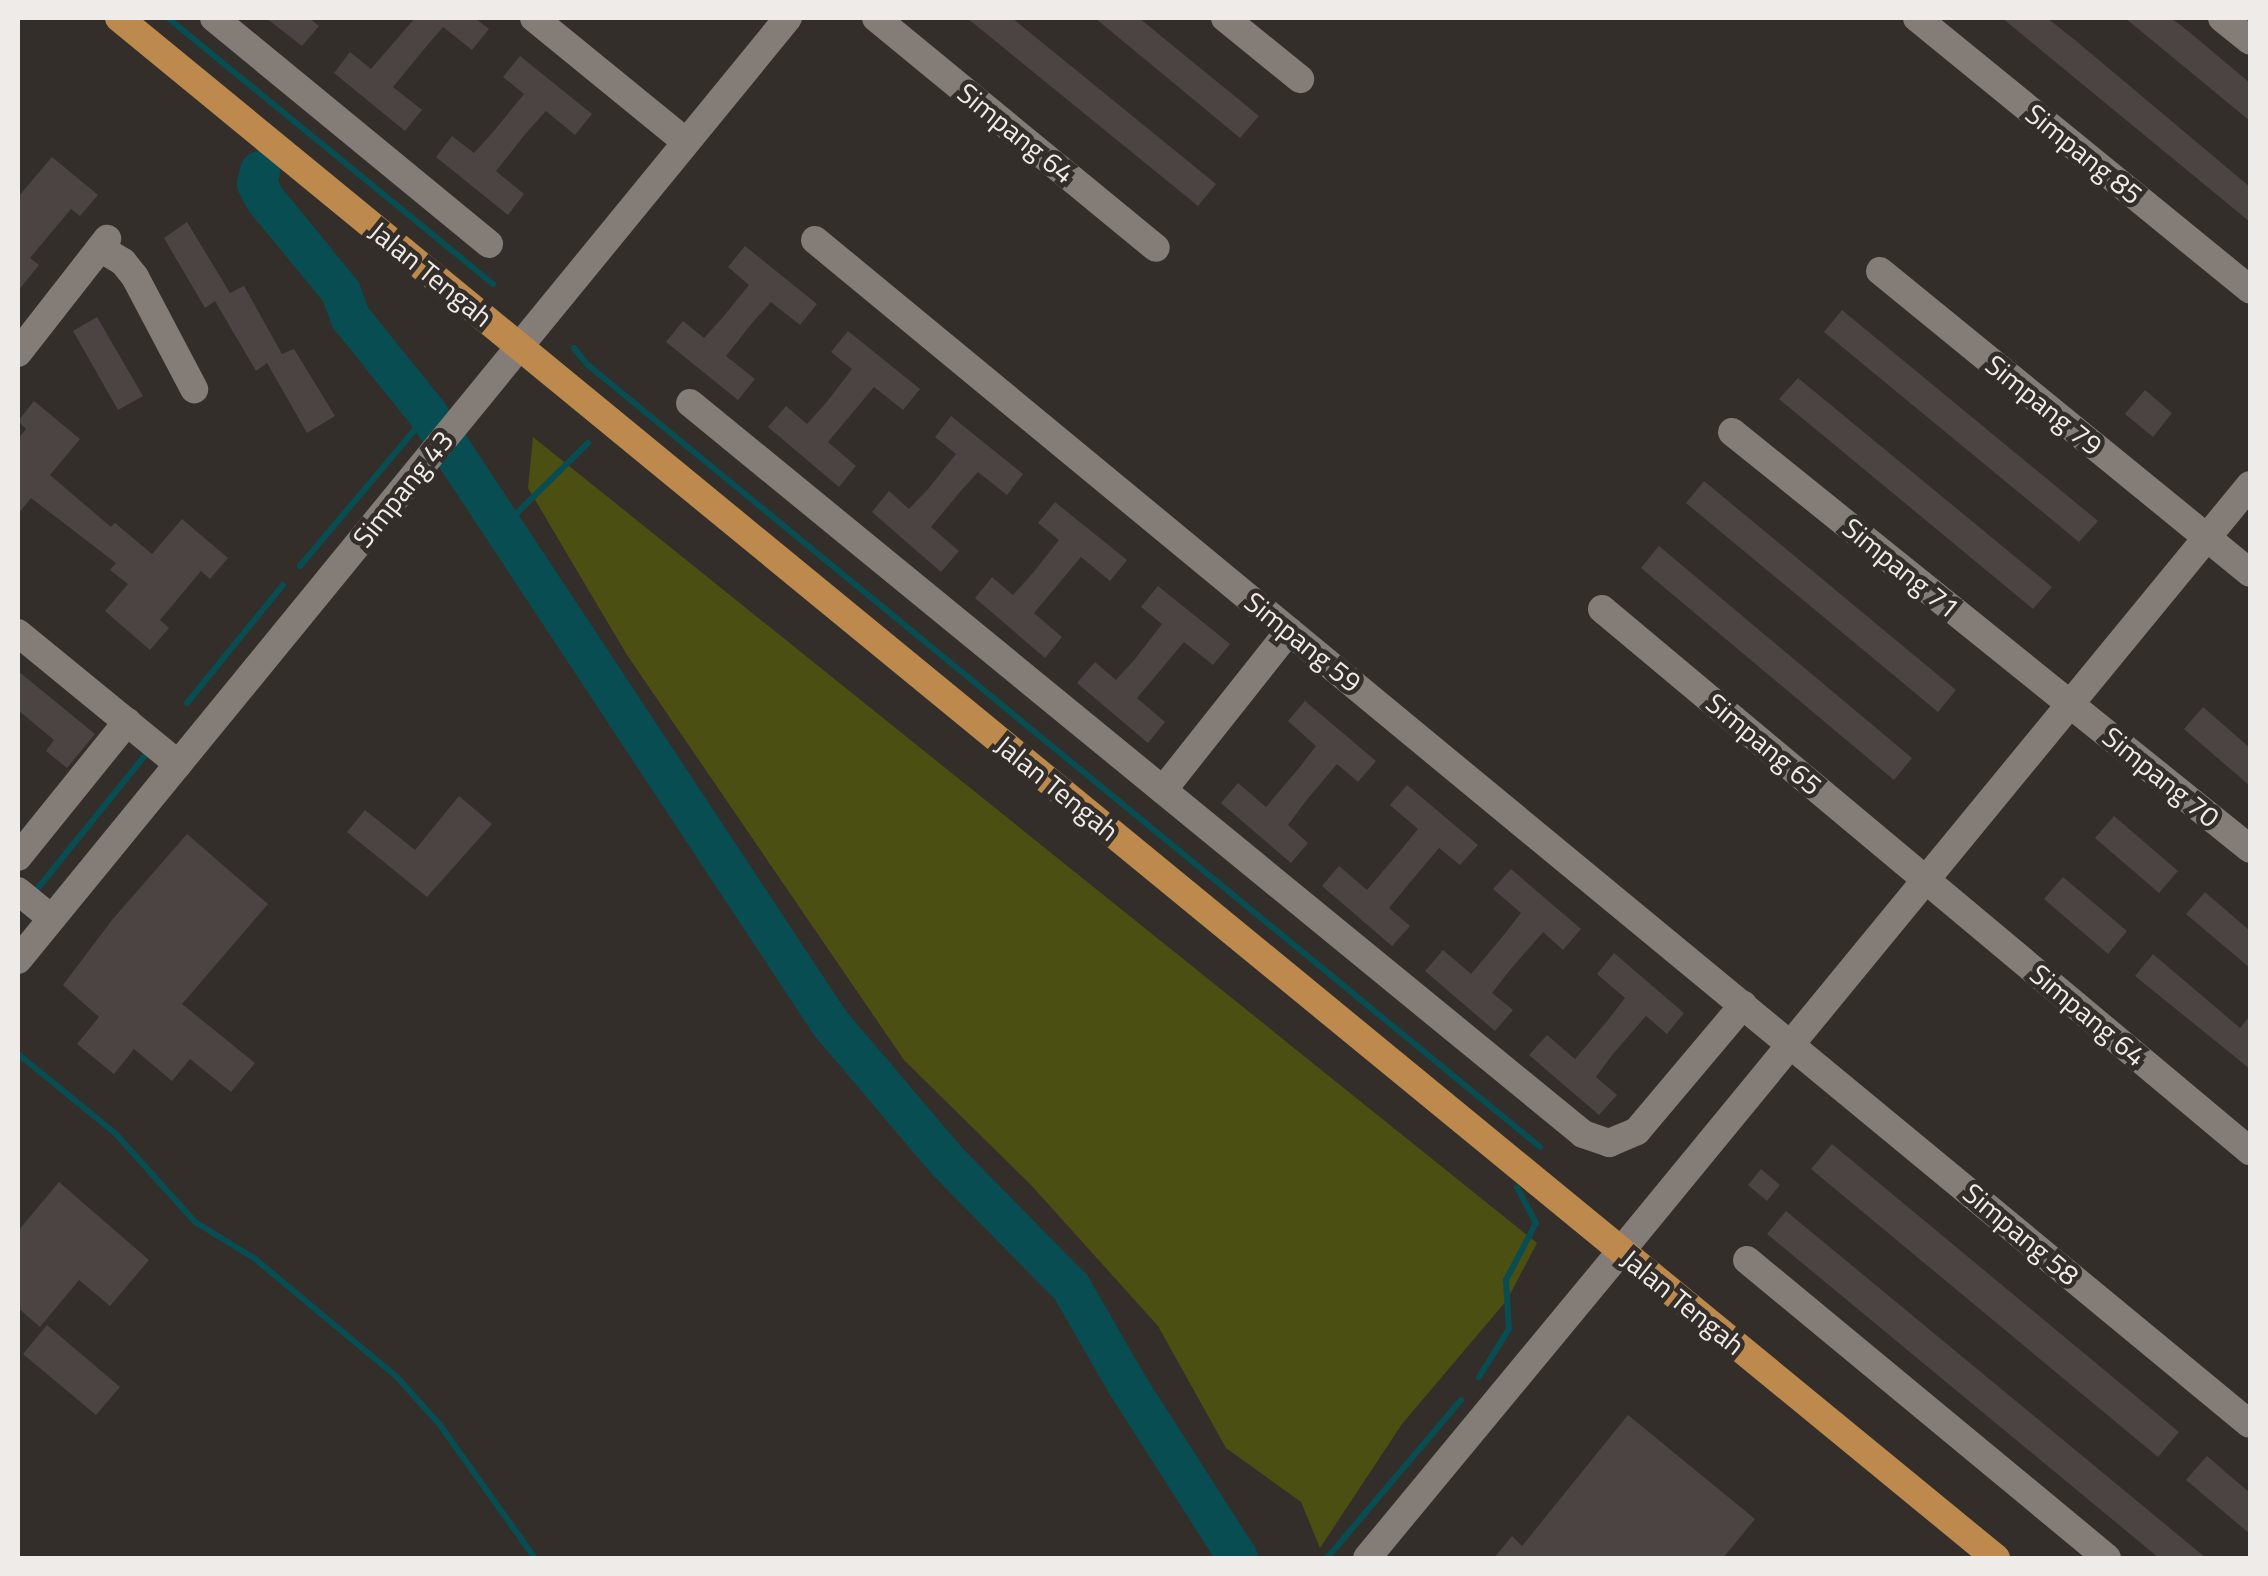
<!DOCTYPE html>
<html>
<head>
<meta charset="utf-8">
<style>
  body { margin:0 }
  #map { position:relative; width:2268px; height:1576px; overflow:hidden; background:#332e29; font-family:"Titillium Web",sans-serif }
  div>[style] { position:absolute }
  .green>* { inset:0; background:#4b4f12 }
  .stream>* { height:6px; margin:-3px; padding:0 3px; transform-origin:3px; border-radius:3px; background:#074d52 }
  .river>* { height:40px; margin:-20px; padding:0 20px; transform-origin:20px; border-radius:20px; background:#074d52 }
  .building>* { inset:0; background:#4c4443 }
  .minor>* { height:28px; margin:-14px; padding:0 14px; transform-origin:14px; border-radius:14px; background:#837c77 }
  .tertiary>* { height:28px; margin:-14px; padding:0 14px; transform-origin:14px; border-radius:14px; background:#837c77 }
  .primary>* { height:28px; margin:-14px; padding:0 14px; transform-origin:14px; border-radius:14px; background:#bd894c }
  span { translate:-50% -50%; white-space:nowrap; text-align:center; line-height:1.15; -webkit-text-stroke:9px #332e29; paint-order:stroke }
  .street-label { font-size:28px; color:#efebe8 }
  .frame { position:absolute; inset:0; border:20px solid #efebe8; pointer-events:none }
</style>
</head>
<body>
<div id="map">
  <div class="green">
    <div style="clip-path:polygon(533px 437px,1537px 1243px,1507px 1300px,1402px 1424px,1320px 1548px,1301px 1502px,1226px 1448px,1158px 1326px,1031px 1185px,904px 1060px,627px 655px,528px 488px)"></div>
  </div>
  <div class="stream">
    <div style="left:168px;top:18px;width:420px;rotate:39.3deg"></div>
    <div style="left:574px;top:348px;width:22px;rotate:51deg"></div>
    <div style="left:588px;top:365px;width:1232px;rotate:39.4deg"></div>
    <div style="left:500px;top:523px;width:22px;rotate:-32deg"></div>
    <div style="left:519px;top:511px;width:97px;rotate:-44.6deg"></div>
    <div style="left:300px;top:566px;width:199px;rotate:-49.9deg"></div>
    <div style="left:187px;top:703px;width:152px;rotate:-50.9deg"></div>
    <div style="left:38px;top:888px;width:172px;rotate:-51.1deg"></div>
    <div style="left:18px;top:1054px;width:125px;rotate:39.2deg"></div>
    <div style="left:115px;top:1133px;width:120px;rotate:48deg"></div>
    <div style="left:195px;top:1222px;width:69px;rotate:31.4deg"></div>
    <div style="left:254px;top:1258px;width:186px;rotate:39.8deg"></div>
    <div style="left:397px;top:1377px;width:64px;rotate:48.1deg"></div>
    <div style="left:440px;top:1425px;width:163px;rotate:54.5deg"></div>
    <div style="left:1479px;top:1377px;width:57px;rotate:-58deg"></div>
    <div style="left:1509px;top:1329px;width:49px;rotate:-93.5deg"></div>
    <div style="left:1506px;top:1280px;width:64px;rotate:-62.2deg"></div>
    <div style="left:1536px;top:1223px;width:40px;rotate:-118deg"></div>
    <div style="left:1327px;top:1558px;width:207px;rotate:-49.7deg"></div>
  </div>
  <div class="river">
    <div style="left:260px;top:171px;width:13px;rotate:103deg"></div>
    <div style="left:257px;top:184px;width:17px;rotate:62deg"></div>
    <div style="left:265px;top:199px;width:120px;rotate:50.7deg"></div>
    <div style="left:341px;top:292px;width:27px;rotate:70deg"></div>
    <div style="left:350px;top:317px;width:124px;rotate:51.2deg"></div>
    <div style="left:428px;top:414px;width:730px;rotate:56.57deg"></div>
    <div style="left:830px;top:1023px;width:182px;rotate:49.7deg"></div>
    <div style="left:948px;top:1162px;width:175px;rotate:45.5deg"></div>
    <div style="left:1071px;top:1287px;width:114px;rotate:60.1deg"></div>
    <div style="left:1128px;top:1386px;width:204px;rotate:57.4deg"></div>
  </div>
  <div class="building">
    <div style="clip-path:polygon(266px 18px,309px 18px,319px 26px,302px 46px)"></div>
    <div style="clip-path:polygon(415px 18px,475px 18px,489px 29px,472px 50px,443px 27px,425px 48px,393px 87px,422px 110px,405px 131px,334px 73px,350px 52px,371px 69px)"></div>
    <div style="clip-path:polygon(967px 18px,1012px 18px,1216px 184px,1198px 206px)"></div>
    <div style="clip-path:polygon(1095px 18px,1139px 18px,1259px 116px,1240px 138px)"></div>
    <div style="clip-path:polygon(2002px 18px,2047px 18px,2075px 40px,2250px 187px,2250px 222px)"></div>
    <div style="clip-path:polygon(2125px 18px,2171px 18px,2188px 31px,2250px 83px,2250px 121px)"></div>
    <div style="clip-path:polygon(520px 56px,592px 114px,575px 135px,546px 111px,527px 132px,496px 171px,524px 194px,508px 215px,436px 157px,452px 136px,474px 153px,493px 132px,524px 94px,503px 77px)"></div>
    <div style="clip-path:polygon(52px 157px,98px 195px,80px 216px,71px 209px,30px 258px,39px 265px,18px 291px,18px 197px)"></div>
    <div style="clip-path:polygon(187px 222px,230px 293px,244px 286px,282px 354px,294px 349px,335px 416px,307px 433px,267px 363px,256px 371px,215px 301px,205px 308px,164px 238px)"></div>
    <div style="clip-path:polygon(745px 246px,817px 304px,800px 325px,771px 302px,752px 323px,726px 356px,755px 379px,738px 400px,666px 342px,683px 321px,704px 338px,723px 317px,749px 285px,728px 267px)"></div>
    <div style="clip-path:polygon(1842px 310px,2098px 521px,2079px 542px,1824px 332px)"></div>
    <div style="clip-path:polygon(97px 317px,143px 396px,118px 410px,73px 331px)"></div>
    <div style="clip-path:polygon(848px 331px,920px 389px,903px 410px,874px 387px,828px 442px,856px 466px,839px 487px,768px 427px,786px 406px,807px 424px,826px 403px,852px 369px,831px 352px)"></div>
    <div style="clip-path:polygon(1798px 378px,2052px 587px,2033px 609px,1779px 399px)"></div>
    <div style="clip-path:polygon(2145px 390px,2172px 413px,2153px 437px,2125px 414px)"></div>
    <div style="clip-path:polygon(34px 401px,80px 439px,50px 475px,111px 527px,115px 523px,152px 554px,182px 519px,228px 558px,210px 579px,201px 571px,160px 620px,169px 628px,150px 650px,105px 611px,128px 584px,110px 570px,116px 563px,31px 498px,18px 514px,18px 439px,26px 429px,18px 421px)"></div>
    <div style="clip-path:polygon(951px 416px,1023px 474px,1007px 495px,978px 472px,959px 493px,931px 527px,959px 551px,941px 572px,872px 512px,889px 491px,909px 509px,929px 488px,956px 454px,935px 437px)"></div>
    <div style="clip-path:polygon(1704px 481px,1956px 690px,1938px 712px,1686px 503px)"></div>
    <div style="clip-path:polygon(1055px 502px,1127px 560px,1110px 581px,1081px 557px,1034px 613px,1062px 637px,1045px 658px,975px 598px,992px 577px,1013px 595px,1032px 574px,1059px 540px,1038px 523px)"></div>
    <div style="clip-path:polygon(1659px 546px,1912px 758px,1894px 780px,1641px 568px)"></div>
    <div style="clip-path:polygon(1158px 586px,1230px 644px,1213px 665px,1184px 642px,1137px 698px,1165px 722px,1148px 743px,1077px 683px,1095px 662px,1116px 680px,1135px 659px,1162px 624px,1141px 607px)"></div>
    <div style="clip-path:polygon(18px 671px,95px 734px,67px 768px,46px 751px,54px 740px,18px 710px)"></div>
    <div style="clip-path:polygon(1305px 701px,1376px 761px,1358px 782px,1337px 764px,1305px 802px,1288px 825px,1308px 843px,1291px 863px,1221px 803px,1238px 783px,1266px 807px,1299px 768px,1316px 746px,1288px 721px)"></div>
    <div style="clip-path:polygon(2203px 707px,2250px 748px,2250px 786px,2184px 729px)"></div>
    <div style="clip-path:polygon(1407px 785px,1478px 845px,1460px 865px,1439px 848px,1407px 886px,1389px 908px,1410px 926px,1392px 946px,1322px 886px,1339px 866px,1367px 890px,1400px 851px,1418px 829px,1390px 805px)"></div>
    <div style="clip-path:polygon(459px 796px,492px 824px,427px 897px,347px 832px,365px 810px,415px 850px)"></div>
    <div style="clip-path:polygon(2114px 816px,2178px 871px,2159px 893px,2095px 838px)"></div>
    <div style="clip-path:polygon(187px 834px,268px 904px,182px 1004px,255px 1063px,231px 1092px,190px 1059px,172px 1081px,134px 1049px,114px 1074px,77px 1044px,99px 1017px,63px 985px,112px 920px)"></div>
    <div style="clip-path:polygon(1511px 869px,1581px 929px,1563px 950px,1543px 932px,1510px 970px,1492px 993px,1513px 1010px,1495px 1031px,1425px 971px,1443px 950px,1471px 974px,1503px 936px,1521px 913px,1493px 889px)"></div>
    <div style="clip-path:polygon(2063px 877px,2127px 931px,2108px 954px,2044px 899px)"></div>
    <div style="clip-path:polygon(2205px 892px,2250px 931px,2250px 968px,2186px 914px)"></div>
    <div style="clip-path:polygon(1614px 953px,1684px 1013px,1667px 1034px,1646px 1016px,1613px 1054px,1596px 1077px,1617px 1095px,1599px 1115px,1529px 1055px,1547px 1035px,1575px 1059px,1608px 1020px,1625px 998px,1597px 974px)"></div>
    <div style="clip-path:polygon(2153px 954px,2240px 1028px,2250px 1016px,2250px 1069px,2135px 976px)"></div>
    <div style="clip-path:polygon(1832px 1144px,2179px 1432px,2158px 1457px,1811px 1169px)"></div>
    <div style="clip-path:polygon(1761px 1169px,1780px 1185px,1767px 1201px,1748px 1185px)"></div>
    <div style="clip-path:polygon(59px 1182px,149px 1260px,110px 1306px,79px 1280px,40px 1327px,18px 1308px,18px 1231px)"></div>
    <div style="clip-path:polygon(1786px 1211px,2206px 1558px,2159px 1558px,1767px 1234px)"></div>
    <div style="clip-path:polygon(47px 1325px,120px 1387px,96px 1415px,23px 1354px)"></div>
    <div style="clip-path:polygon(1628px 1415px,1755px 1519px,1723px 1558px,1494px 1558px,1512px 1536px,1522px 1546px)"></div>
    <div style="clip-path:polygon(2207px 1456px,2250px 1493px,2250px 1534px,2186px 1480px)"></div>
  </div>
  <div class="minor">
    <div style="left:214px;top:18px;width:356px;rotate:39.4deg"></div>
    <div style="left:534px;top:18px;width:196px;rotate:39.2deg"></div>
    <div style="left:876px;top:18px;width:362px;rotate:39.4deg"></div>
    <div style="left:1225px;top:18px;width:97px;rotate:39.1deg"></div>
    <div style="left:1917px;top:18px;width:430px;rotate:39.2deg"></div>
    <div style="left:2222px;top:18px;width:36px;rotate:39deg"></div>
    <div style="left:815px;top:240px;width:1860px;rotate:39.53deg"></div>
    <div style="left:100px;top:248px;width:27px;rotate:31deg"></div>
    <div style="left:123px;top:262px;width:19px;rotate:51deg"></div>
    <div style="left:135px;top:277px;width:127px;rotate:62.2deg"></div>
    <div style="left:1880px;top:271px;width:478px;rotate:39.2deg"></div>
    <div style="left:18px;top:353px;width:145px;rotate:-52deg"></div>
    <div style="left:690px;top:403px;width:1154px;rotate:39.3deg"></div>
    <div style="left:1583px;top:1134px;width:28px;rotate:19deg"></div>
    <div style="left:1609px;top:1143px;width:30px;rotate:-23deg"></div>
    <div style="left:1637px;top:1131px;width:165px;rotate:-49.9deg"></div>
    <div style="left:1732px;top:432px;width:665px;rotate:38.83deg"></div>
    <div style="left:1602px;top:609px;width:845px;rotate:39.91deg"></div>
    <div style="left:18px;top:633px;width:207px;rotate:39.3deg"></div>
    <div style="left:1163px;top:790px;width:203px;rotate:-51.6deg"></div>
    <div style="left:18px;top:857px;width:174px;rotate:-51.1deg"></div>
    <div style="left:18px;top:891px;width:43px;rotate:39.3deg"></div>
    <div style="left:18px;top:960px;width:1217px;rotate:-50.74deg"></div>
    <div style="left:1621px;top:1251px;width:991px;rotate:-50.61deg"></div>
    <div style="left:1747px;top:1260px;width:467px;rotate:39.6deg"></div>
  </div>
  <div class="tertiary">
    <div style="left:1367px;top:1558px;width:398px;rotate:-50.4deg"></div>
  </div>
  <div class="primary">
    <div style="left:119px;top:18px;width:2428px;rotate:39.37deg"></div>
  </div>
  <div class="street-label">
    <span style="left:1016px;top:133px;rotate:39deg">Simpang 64</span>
    <span style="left:2084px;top:154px;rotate:39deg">Simpang 85</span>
    <span style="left:431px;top:274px;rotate:39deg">Jalan Tengah</span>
    <span style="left:2044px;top:405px;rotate:39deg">Simpang 79</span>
    <span style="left:403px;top:489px;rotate:-51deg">Simpang 43</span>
    <span style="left:1901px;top:568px;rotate:39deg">Simpang 71</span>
    <span style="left:1303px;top:642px;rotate:39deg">Simpang 59</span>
    <span style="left:1764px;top:744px;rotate:40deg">Simpang 65</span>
    <span style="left:2161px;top:777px;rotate:39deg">Simpang 70</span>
    <span style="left:1057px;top:788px;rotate:39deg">Jalan Tengah</span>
    <span style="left:2088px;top:1015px;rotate:40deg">Simpang 64</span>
    <span style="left:2021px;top:1234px;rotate:40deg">Simpang 58</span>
    <span style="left:1683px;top:1302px;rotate:39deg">Jalan Tengah</span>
  </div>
  <div class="frame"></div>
</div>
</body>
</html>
